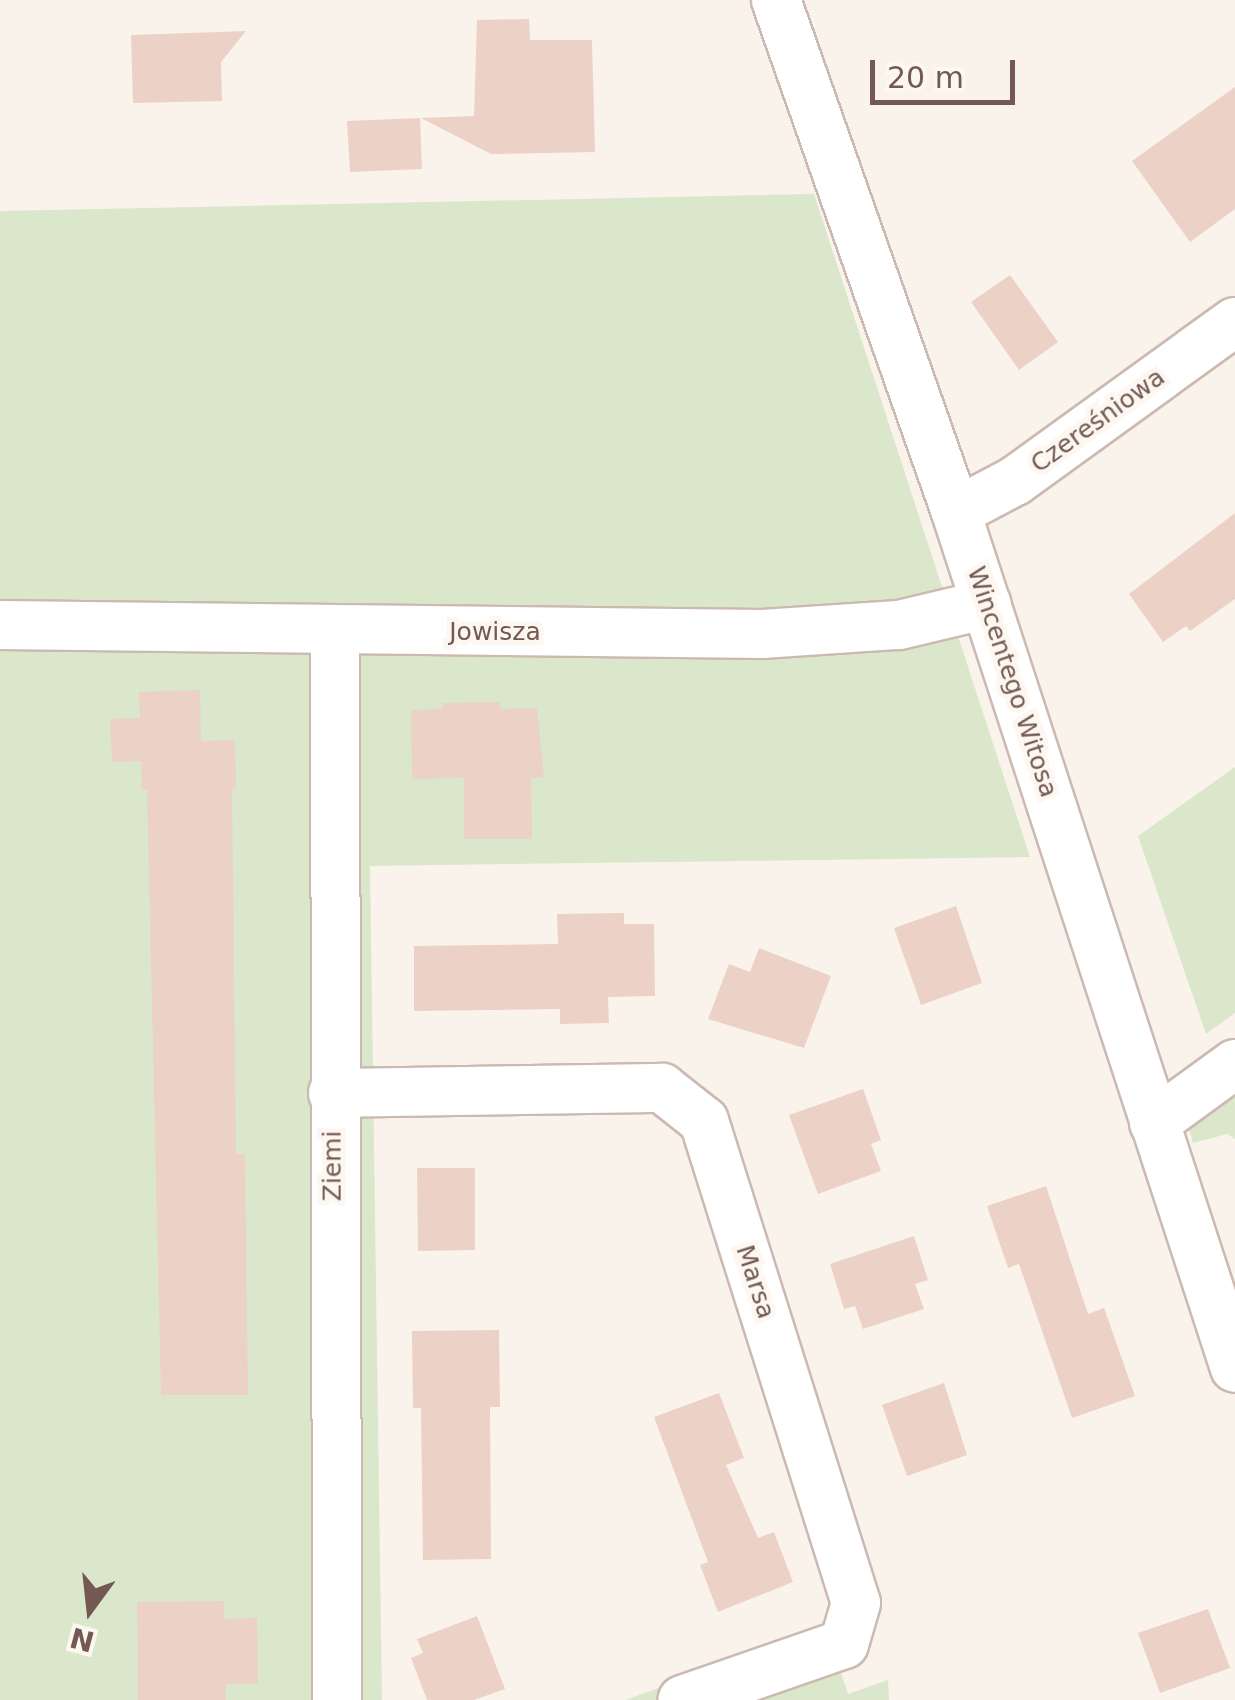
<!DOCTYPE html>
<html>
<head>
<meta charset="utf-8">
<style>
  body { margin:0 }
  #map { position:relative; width:1235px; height:1700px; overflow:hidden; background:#faf3ec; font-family:"DejaVu Sans",sans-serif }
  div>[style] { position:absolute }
  .green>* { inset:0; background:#dae7cb }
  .building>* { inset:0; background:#ecd1c6 }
  .roads { filter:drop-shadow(2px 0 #ccbab2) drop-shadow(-2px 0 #ccbab2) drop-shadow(0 2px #ccbab2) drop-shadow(0 -2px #ccbab2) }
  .minor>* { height:48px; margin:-24px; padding:0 24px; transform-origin:24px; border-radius:24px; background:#fff }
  span { translate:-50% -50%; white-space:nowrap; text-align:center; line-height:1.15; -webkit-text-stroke:10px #fdf7f2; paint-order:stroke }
  .street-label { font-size:25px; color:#735951 }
  .north { position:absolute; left:40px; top:1560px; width:100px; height:100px; -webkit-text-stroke:8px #fdf7f2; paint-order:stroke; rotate:195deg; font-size:28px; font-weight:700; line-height:40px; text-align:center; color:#735951 }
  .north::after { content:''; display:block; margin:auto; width:35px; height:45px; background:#735951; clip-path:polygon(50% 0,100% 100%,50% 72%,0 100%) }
  .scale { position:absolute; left:870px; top:60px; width:145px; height:45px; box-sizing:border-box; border:5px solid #735951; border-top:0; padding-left:12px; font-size:30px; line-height:35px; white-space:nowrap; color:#735951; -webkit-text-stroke:8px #fdf7f2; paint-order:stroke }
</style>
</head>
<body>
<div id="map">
  <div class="green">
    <div style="clip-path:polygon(814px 194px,1030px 857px,370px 866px,382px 1700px,0 1700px,0 211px)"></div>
    <div style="clip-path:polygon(1235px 767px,1235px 1013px,1206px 1034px,1138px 836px)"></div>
    <div style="clip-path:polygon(1235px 1086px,1235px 1139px,1227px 1134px,1193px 1143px,1187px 1120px)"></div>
    <div style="clip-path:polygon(825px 1626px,848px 1694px,888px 1680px,889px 1700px,626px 1700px)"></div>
  </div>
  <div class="building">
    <div style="clip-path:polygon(529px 19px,530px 40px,592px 40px,595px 152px,491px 154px,421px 118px,474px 116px,477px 20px)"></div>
    <div style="clip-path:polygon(246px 31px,221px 62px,222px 101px,133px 103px,131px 35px)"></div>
    <div style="clip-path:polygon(1235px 87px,1235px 209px,1190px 242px,1132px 161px)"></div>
    <div style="clip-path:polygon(420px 118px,422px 169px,350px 172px,347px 121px)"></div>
    <div style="clip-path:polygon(1010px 275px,1058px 342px,1019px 370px,971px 302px)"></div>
    <div style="clip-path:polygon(1235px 513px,1235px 599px,1190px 631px,1186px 626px,1163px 642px,1129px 594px)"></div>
    <div style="clip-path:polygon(200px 690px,201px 741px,235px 740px,236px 788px,232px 789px,236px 1154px,245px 1154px,248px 1395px,161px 1395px,147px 790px,142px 790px,141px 761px,112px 762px,110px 719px,140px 718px,139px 692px)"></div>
    <div style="clip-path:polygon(500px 702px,500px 709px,537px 708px,544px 777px,531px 778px,532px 839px,464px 839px,464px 778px,412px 779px,411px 710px,443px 709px,443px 703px)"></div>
    <div style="clip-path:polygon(956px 906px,982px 983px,921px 1005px,894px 928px)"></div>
    <div style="clip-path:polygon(624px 913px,624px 924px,654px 924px,655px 996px,608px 997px,609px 1023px,560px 1024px,560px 1009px,414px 1011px,414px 946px,558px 944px,557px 914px)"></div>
    <div style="clip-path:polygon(759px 948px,831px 976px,804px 1048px,708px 1019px,729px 964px,750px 972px)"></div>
    <div style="clip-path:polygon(863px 1089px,881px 1140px,871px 1144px,881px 1171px,818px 1194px,789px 1115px)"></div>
    <div style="clip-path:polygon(417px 1168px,475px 1168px,475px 1250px,418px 1251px)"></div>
    <div style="clip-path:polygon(1046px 1186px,1088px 1314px,1104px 1308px,1135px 1396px,1072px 1418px,1019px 1264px,1008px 1268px,987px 1206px)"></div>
    <div style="clip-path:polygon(914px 1236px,928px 1280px,915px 1284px,924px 1309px,863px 1329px,855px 1306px,844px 1309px,830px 1264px)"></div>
    <div style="clip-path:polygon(499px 1330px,500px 1407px,490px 1407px,491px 1559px,423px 1560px,421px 1408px,413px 1408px,412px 1331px)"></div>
    <div style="clip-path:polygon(944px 1383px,967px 1455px,907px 1476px,882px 1405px)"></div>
    <div style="clip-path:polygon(719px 1393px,744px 1458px,726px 1465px,758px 1538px,774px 1532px,793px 1582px,718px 1612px,700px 1565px,708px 1562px,654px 1417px)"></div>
    <div style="clip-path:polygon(224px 1601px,224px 1619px,257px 1618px,258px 1684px,226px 1684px,226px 1700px,138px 1700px,137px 1602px)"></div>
    <div style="clip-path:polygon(1208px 1609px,1230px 1668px,1160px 1693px,1138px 1633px)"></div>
    <div style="clip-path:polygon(477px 1616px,505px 1689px,474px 1700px,427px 1700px,411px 1658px,423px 1653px,417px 1639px)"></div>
  </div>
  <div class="roads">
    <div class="minor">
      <div style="left:776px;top:0;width:543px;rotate:70.63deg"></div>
      <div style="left:956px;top:512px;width:900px;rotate:71.95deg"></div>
      <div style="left:956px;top:512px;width:67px;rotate:-27.7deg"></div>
      <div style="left:1015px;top:481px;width:271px;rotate:-35.9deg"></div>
      <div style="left:0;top:625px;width:762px;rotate:0.68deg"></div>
      <div style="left:762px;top:634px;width:137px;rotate:-3.8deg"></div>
      <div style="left:899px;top:625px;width:90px;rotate:-13.4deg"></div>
      <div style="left:335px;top:631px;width:1069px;rotate:89.89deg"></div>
      <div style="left:333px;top:1093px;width:329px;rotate:-0.9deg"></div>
      <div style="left:662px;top:1088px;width:53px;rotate:38.2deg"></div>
      <div style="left:704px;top:1121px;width:505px;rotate:72.5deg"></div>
      <div style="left:856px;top:1603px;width:43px;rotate:106.3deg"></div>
      <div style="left:844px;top:1644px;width:171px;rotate:160.9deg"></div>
      <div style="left:1154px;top:1123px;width:100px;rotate:-36.1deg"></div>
    </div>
  </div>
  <div class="street-label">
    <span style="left:1098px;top:421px;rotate:-36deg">Czereśniowa</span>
    <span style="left:495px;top:632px">Jowisza</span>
    <span style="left:1012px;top:682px;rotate:72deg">Wincentego Witosa</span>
    <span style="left:333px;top:1166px;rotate:-90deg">Ziemi</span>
    <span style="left:755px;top:1282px;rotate:72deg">Marsa</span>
  </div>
  <div class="north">N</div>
  <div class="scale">20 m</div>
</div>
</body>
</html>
